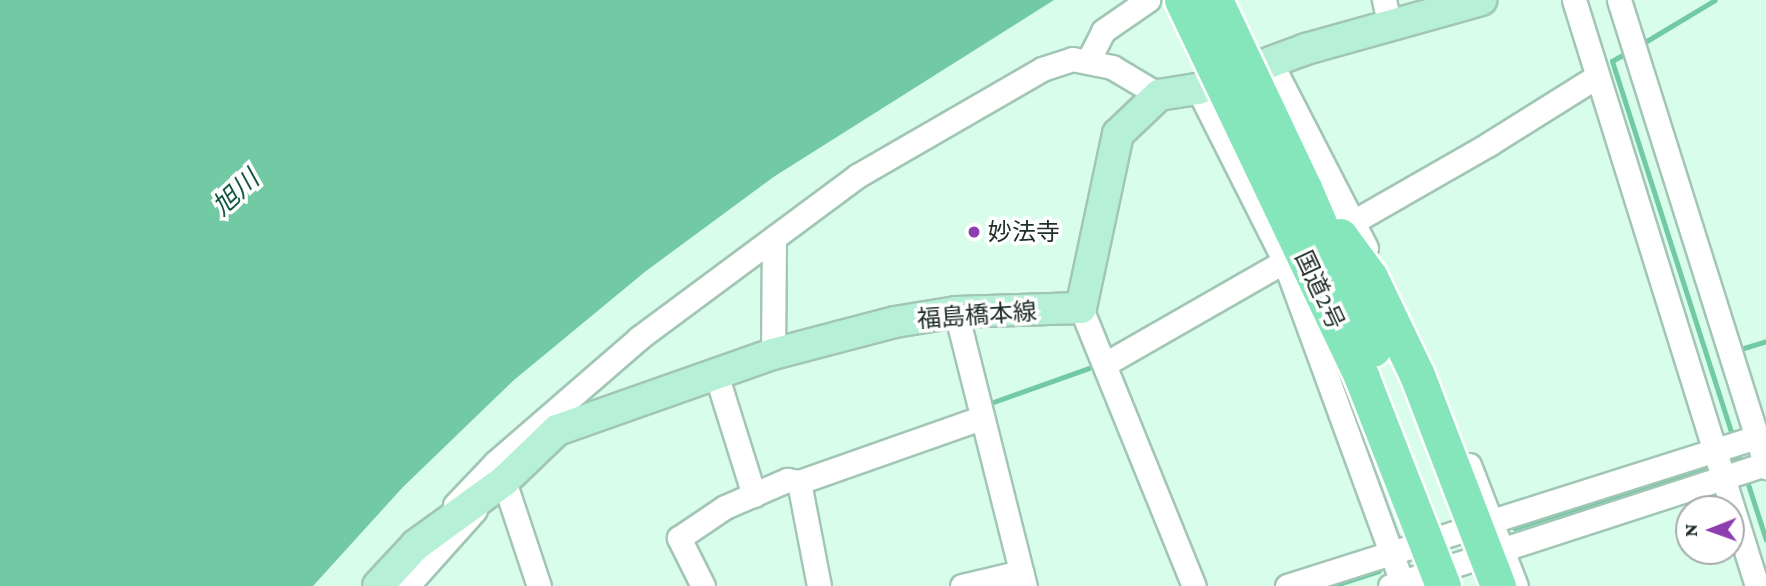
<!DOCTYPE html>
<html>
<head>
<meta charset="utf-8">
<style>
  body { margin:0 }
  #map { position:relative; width:1766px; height:586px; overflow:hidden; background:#d8fdeb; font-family:"Crimson Pro","Noto Sans JP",serif }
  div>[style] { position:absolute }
  .water>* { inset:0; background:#71caa4 }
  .stream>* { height:5px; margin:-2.5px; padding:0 2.5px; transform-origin:2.5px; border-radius:2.5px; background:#71caa4 }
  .roads { filter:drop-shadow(2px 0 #a2c6b5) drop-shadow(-2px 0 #a2c6b5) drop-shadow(0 2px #a2c6b5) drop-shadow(0 -2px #a2c6b5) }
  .minor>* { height:23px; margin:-11.5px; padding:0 11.5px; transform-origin:11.5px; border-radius:11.5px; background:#fff }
  .major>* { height:30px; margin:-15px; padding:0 15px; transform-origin:15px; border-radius:15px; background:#b6f0d7 }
  .bridges { filter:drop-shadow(2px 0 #fff) drop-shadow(-2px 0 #fff) drop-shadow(0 2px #fff) drop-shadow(0 -2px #fff) }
  .highway-bridge>* { height:35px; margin:-17.5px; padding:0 17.5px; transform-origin:17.5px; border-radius:17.5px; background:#85e6bc }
  .dots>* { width:19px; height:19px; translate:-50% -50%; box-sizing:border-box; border:4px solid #fff; border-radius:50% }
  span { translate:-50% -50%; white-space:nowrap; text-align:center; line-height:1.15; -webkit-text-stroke:7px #fff; paint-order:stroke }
  .poi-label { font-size:24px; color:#212f29 }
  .left { translate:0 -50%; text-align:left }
  .street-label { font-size:24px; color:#212f29 }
  .water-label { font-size:26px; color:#11583f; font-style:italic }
  .north { position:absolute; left:1675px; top:495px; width:70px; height:70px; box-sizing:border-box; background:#fff; border:2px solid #a6aca9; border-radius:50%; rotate:269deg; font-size:19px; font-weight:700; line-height:28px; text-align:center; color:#212f29 }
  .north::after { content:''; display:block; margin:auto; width:24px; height:32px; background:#8e3faf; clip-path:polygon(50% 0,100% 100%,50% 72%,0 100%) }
</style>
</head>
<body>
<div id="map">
  <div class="water">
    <div style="clip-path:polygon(0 0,1054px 0,775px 176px,646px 271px,514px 380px,403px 487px,313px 586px,0 586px)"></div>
  </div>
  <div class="stream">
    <div style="left:1640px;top:45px;width:87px;rotate:-31deg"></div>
    <div style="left:1628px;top:52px;width:18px;rotate:151deg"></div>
    <div style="left:1612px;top:61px;width:395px;rotate:72.2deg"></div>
    <div style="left:1734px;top:351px;width:34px;rotate:-17deg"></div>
    <div style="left:985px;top:405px;width:110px;rotate:-19.6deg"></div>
    <div style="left:1724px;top:462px;width:16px;rotate:-18deg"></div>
    <div style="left:1739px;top:457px;width:9px;rotate:69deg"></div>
    <div style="left:1746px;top:478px;width:65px;rotate:72.1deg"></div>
    <div style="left:1514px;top:528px;width:210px;rotate:-17.5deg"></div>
    <div style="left:1332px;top:586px;width:49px;rotate:-17.7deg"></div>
  </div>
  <div class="roads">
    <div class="minor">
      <div style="left:1384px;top:0;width:27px;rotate:77deg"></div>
      <div style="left:1574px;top:0;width:614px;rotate:72.66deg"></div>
      <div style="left:1619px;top:0;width:490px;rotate:72.5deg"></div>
      <div style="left:1089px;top:59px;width:31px;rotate:-63deg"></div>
      <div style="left:1103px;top:31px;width:55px;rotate:-34.6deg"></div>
      <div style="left:1270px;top:61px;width:210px;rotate:62.8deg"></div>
      <div style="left:1198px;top:89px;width:191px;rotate:63.3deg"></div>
      <div style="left:1284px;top:260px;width:347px;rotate:69.9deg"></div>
      <div style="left:1081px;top:308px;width:300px;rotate:67.9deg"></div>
      <div style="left:956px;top:312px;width:283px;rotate:75.9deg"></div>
      <div style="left:773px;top:354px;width:116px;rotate:-89.5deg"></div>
      <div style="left:1105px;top:364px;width:443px;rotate:-29.8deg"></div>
      <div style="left:1489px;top:144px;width:126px;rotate:-32.1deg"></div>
      <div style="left:716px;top:374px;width:127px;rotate:72.6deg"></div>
      <div style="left:1469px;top:465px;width:130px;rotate:68.8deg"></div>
      <div style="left:504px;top:481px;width:111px;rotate:71.6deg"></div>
      <div style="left:455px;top:505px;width:59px;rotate:-46.4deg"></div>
      <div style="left:496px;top:462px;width:189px;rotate:-40.9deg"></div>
      <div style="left:639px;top:338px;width:272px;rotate:-36.6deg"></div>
      <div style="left:857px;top:176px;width:214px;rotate:-30deg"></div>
      <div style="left:1042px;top:69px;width:32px;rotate:-18deg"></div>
      <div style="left:1072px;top:59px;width:41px;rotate:11.3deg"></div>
      <div style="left:1112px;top:67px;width:55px;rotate:30.8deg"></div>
      <div style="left:407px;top:586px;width:102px;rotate:-48.2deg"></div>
      <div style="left:703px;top:586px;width:54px;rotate:-116.6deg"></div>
      <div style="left:679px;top:538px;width:55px;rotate:-34deg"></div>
      <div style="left:725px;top:507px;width:68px;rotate:-23.5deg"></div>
      <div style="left:787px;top:480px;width:12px;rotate:9deg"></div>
      <div style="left:819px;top:586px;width:106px;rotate:-100.9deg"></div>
      <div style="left:799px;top:482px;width:193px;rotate:-19.4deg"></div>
      <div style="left:962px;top:586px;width:61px;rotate:-13.3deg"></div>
      <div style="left:1287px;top:586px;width:494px;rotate:-17.6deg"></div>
      <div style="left:1390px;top:586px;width:394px;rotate:-18deg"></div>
    </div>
    <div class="major">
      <div style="left:378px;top:586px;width:56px;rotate:-47.2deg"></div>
      <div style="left:416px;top:545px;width:109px;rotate:-36deg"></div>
      <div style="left:504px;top:481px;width:74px;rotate:-43.9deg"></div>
      <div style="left:557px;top:430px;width:229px;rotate:-19.4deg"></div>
      <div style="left:773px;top:354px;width:126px;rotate:-14.7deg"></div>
      <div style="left:895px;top:322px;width:62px;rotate:-9.3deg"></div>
      <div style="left:956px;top:312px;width:125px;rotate:-1.8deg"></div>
      <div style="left:1081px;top:308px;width:178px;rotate:-78deg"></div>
      <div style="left:1118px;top:134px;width:57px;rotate:-43.6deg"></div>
      <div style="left:1159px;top:95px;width:39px;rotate:-9deg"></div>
      <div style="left:1198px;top:89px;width:115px;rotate:-20.3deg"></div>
      <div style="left:1306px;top:49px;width:182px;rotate:-15.6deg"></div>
    </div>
  </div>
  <div class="bridges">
    <div class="highway-bridge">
      <div style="left:1182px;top:0;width:419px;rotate:64.5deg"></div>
      <div style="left:1362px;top:378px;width:223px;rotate:68.7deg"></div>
      <div style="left:1215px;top:0;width:208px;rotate:64.7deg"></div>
      <div style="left:1304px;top:188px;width:175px;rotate:66.8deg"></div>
      <div style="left:1340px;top:236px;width:51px;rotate:53.8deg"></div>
      <div style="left:1370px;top:277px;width:109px;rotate:64.4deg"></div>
      <div style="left:1417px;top:375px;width:226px;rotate:69deg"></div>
    </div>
  </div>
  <div class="dots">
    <div style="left:974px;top:232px;background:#8e3faf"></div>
  </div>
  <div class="poi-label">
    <span class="left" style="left:988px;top:232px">妙法寺</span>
  </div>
  <div class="street-label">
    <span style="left:1320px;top:290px;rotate:65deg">国道2号</span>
    <span style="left:977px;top:315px;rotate:-4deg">福島橋本線</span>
  </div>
  <div class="water-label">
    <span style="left:236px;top:193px;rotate:-43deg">旭川</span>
  </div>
  <div class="north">N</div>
</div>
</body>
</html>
